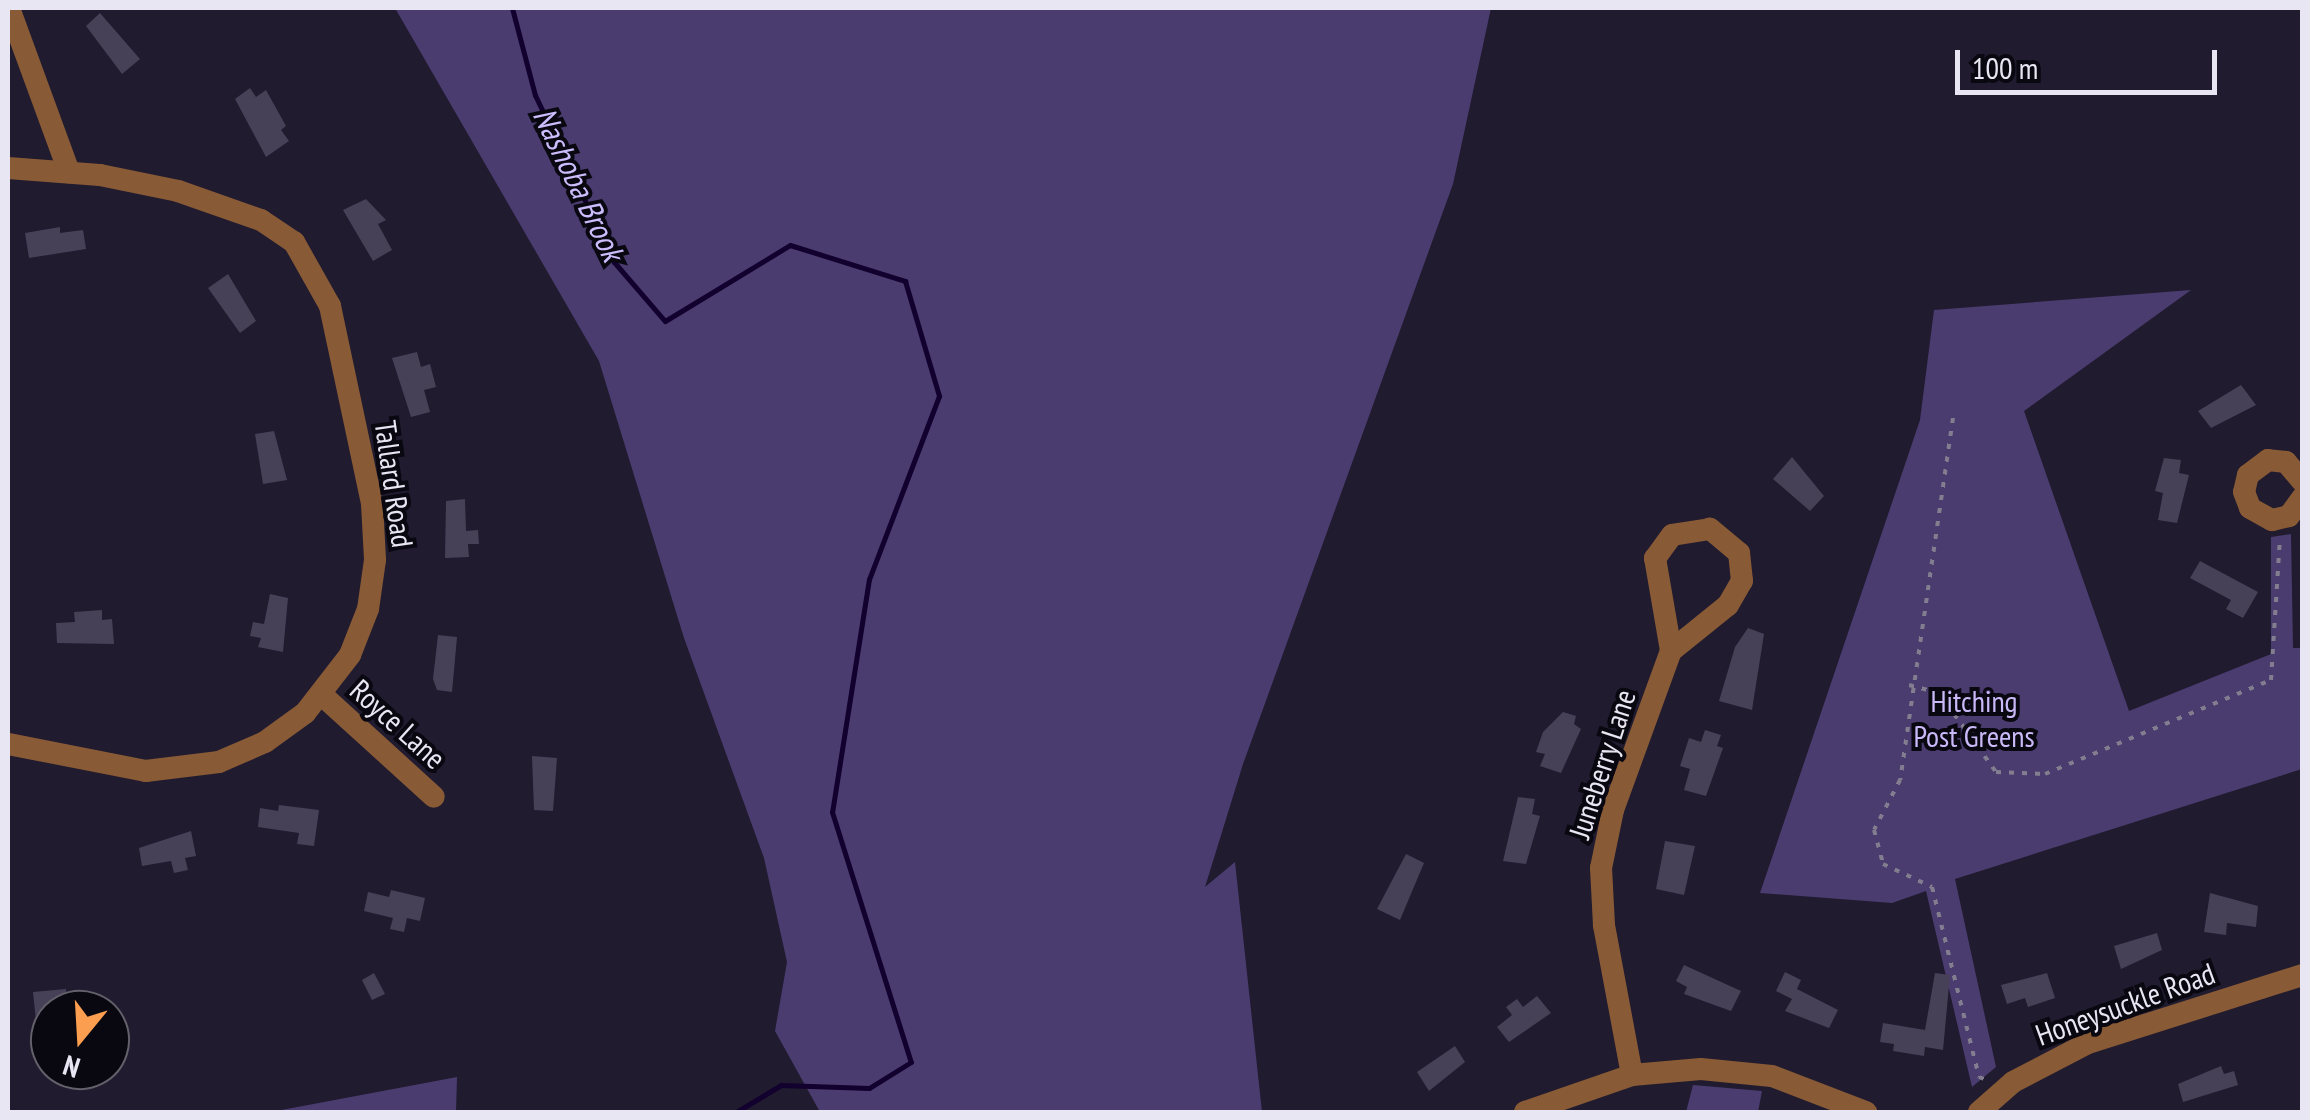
<!DOCTYPE html>
<html>
<head>
<meta charset="utf-8">
<style>
  body { margin:0 }
  #map { position:relative; width:2310px; height:1120px; overflow:hidden; background:#201b2f; font-family:"PT Sans Narrow",sans-serif }
  div>[style] { position:absolute }
  .green>* { inset:0; background:#4b3c70 }
  .stream>* { height:5px; margin:-2.5px; padding:0 2.5px; transform-origin:2.5px; border-radius:2.5px; background:#12002e }
  .building>* { inset:0; background:#474158 }
  .path>* { height:4px; margin-top:-2px; transform-origin:0; background:repeating-linear-gradient(90deg,#827e8f 0 5px,transparent 0 13px) }
  .minor>* { height:22px; margin:-11px; padding:0 11px; transform-origin:11px; border-radius:11px; background:#885a35 }
  span { translate:-50% -50%; white-space:nowrap; text-align:center; line-height:1.15; -webkit-text-stroke:8px #090710; paint-order:stroke }
  .street-label { font-size:30px; color:#e9e6f4 }
  .park-label { font-size:30px; color:#c9b9f8 }
  .water-label { font-size:32px; color:#cbbcfb; font-style:italic }
  .frame { position:absolute; inset:0; border:10px solid #e9e6f4; pointer-events:none }
  .north { position:absolute; left:30px; top:990px; width:100px; height:100px; box-sizing:border-box; background:#090710; border:2px solid #63606b; border-radius:50%; rotate:198deg; font-size:28px; font-weight:700; line-height:40px; text-align:center; color:#e9e6f4 }
  .north::after { content:''; display:block; margin:auto; width:35px; height:45px; background:#fb9e50; clip-path:polygon(50% 0,100% 100%,50% 72%,0 100%) }
  .scale { position:absolute; left:1955px; top:50px; width:262px; height:45px; box-sizing:border-box; border:5px solid #e9e6f4; border-top:0; padding-left:12px; font-size:30px; line-height:35px; white-space:nowrap; color:#e9e6f4; -webkit-text-stroke:8px #090710; paint-order:stroke }
</style>
</head>
<body>
<div id="map">
  <div class="green">
    <div style="clip-path:polygon(395px 8px,1491px 8px,1453px 184px,1243px 764px,1205px 887px,1235px 862px,1262px 1112px,820px 1112px,775px 1031px,787px 962px,764px 858px,684px 638px,599px 361px)"></div>
    <div style="clip-path:polygon(2191px 290px,2024px 411px,2129px 711px,2271px 654px,2271px 537px,2291px 534px,2293px 648px,2302px 648px,2302px 769px,1955px 879px,1996px 1067px,1972px 1087px,1926px 891px,1892px 903px,1760px 893px,1920px 420px,1934px 310px)"></div>
    <div style="clip-path:polygon(457px 1077px,456px 1112px,271px 1112px)"></div>
    <div style="clip-path:polygon(1693px 1085px,1762px 1091px,1758px 1112px,1686px 1112px)"></div>
  </div>
  <div class="stream">
    <div style="left:512px;top:8px;width:90px;rotate:75.2deg"></div>
    <div style="left:535px;top:95px;width:185px;rotate:64.7deg"></div>
    <div style="left:614px;top:262px;width:78px;rotate:49.2deg"></div>
    <div style="left:665px;top:321px;width:146px;rotate:-31.3deg"></div>
    <div style="left:790px;top:245px;width:121px;rotate:17.4deg"></div>
    <div style="left:905px;top:281px;width:120px;rotate:73.5deg"></div>
    <div style="left:939px;top:396px;width:196px;rotate:110.9deg"></div>
    <div style="left:869px;top:579px;width:236px;rotate:99deg"></div>
    <div style="left:832px;top:812px;width:262px;rotate:72.5deg"></div>
    <div style="left:911px;top:1062px;width:49px;rotate:148.2deg"></div>
    <div style="left:869px;top:1088px;width:88px;rotate:-178deg"></div>
    <div style="left:781px;top:1085px;width:52px;rotate:149deg"></div>
  </div>
  <div class="building">
    <div style="clip-path:polygon(100px 13px,140px 59px,122px 74px,86px 26px)"></div>
    <div style="clip-path:polygon(250px 88px,256px 97px,266px 90px,286px 126px,281px 130px,289px 141px,266px 157px,235px 99px)"></div>
    <div style="clip-path:polygon(366px 199px,386px 220px,378px 224px,392px 250px,373px 261px,343px 210px)"></div>
    <div style="clip-path:polygon(60px 227px,60px 233px,83px 230px,86px 249px,29px 258px,25px 233px)"></div>
    <div style="clip-path:polygon(228px 274px,256px 321px,240px 333px,208px 288px)"></div>
    <div style="clip-path:polygon(417px 352px,421px 367px,430px 364px,436px 387px,424px 390px,430px 412px,411px 417px,392px 358px)"></div>
    <div style="clip-path:polygon(2241px 385px,2256px 405px,2211px 428px,2198px 411px)"></div>
    <div style="clip-path:polygon(274px 431px,287px 480px,263px 484px,255px 434px)"></div>
    <div style="clip-path:polygon(1792px 457px,1824px 496px,1810px 511px,1773px 479px)"></div>
    <div style="clip-path:polygon(2164px 458px,2181px 460px,2179px 473px,2189px 475px,2177px 523px,2158px 520px,2163px 493px,2155px 491px)"></div>
    <div style="clip-path:polygon(465px 499px,466px 531px,478px 530px,479px 544px,468px 544px,469px 557px,445px 558px,446px 501px)"></div>
    <div style="clip-path:polygon(2200px 561px,2258px 592px,2243px 618px,2226px 609px,2231px 600px,2190px 578px)"></div>
    <div style="clip-path:polygon(270px 594px,288px 598px,283px 652px,258px 647px,261px 638px,250px 636px,253px 622px,264px 624px)"></div>
    <div style="clip-path:polygon(102px 610px,102px 620px,112px 619px,114px 644px,57px 643px,56px 623px,75px 622px,74px 612px)"></div>
    <div style="clip-path:polygon(1748px 628px,1764px 634px,1752px 710px,1719px 701px,1735px 647px)"></div>
    <div style="clip-path:polygon(438px 635px,457px 637px,452px 692px,437px 690px,433px 679px)"></div>
    <div style="clip-path:polygon(1563px 712px,1576px 716px,1574px 724px,1581px 729px,1561px 773px,1540px 766px,1545px 754px,1536px 752px,1543px 732px)"></div>
    <div style="clip-path:polygon(1705px 730px,1721px 735px,1717px 746px,1723px 748px,1706px 796px,1684px 790px,1690px 769px,1680px 766px,1689px 738px,1701px 742px)"></div>
    <div style="clip-path:polygon(532px 756px,557px 758px,553px 811px,534px 810px)"></div>
    <div style="clip-path:polygon(1518px 797px,1535px 799px,1532px 814px,1540px 816px,1526px 864px,1503px 861px)"></div>
    <div style="clip-path:polygon(279px 805px,319px 810px,314px 846px,297px 844px,299px 833px,258px 827px,260px 808px,278px 811px)"></div>
    <div style="clip-path:polygon(191px 831px,196px 856px,185px 858px,188px 870px,174px 873px,171px 861px,142px 866px,139px 848px)"></div>
    <div style="clip-path:polygon(1665px 841px,1695px 846px,1684px 895px,1656px 889px)"></div>
    <div style="clip-path:polygon(1406px 854px,1424px 863px,1400px 920px,1377px 909px)"></div>
    <div style="clip-path:polygon(391px 890px,425px 898px,420px 921px,407px 918px,404px 932px,390px 929px,393px 918px,364px 911px,368px 892px,389px 897px)"></div>
    <div style="clip-path:polygon(2210px 893px,2258px 906px,2256px 927px,2227px 923px,2226px 935px,2204px 932px)"></div>
    <div style="clip-path:polygon(2157px 933px,2162px 950px,2121px 969px,2114px 946px)"></div>
    <div style="clip-path:polygon(1684px 965px,1741px 991px,1731px 1011px,1684px 994px,1687px 987px,1676px 981px)"></div>
    <div style="clip-path:polygon(1785px 972px,1801px 980px,1797px 989px,1838px 1010px,1829px 1028px,1785px 1011px,1792px 999px,1776px 991px)"></div>
    <div style="clip-path:polygon(374px 973px,385px 994px,372px 1000px,362px 980px)"></div>
    <div style="clip-path:polygon(1935px 973px,1950px 975px,1943px 1050px,1925px 1047px,1924px 1056px,1893px 1051px,1894px 1044px,1880px 1042px,1883px 1023px,1925px 1030px)"></div>
    <div style="clip-path:polygon(2047px 973px,2055px 998px,2028px 1007px,2025px 998px,2007px 1004px,2001px 985px)"></div>
    <div style="clip-path:polygon(66px 989px,68px 1010px,50px 1010px,50px 1020px,36px 1021px,33px 992px)"></div>
    <div style="clip-path:polygon(1537px 996px,1551px 1013px,1509px 1042px,1497px 1027px,1512px 1015px,1506px 1007px,1517px 999px,1523px 1007px)"></div>
    <div style="clip-path:polygon(1455px 1046px,1465px 1062px,1429px 1091px,1417px 1072px)"></div>
    <div style="clip-path:polygon(2221px 1066px,2224px 1074px,2234px 1071px,2238px 1085px,2183px 1102px,2178px 1084px)"></div>
  </div>
  <div class="path">
    <div style="left:1953px;top:418px;width:366px;rotate:98.3deg"></div>
    <div style="left:1900px;top:780px;width:56px;rotate:117.5deg"></div>
    <div style="left:1874px;top:830px;width:35px;rotate:75deg"></div>
    <div style="left:1883px;top:864px;width:54px;rotate:25.1deg"></div>
    <div style="left:1932px;top:887px;width:196px;rotate:76.1deg"></div>
    <div style="left:1979px;top:1077px;width:9px;rotate:21deg"></div>
    <div style="left:1909px;top:685px;width:31px;rotate:15deg"></div>
    <div style="left:1939px;top:693px;width:97px;rotate:54.2deg"></div>
    <div style="left:1996px;top:772px;width:49px;rotate:2.3deg"></div>
    <div style="left:2045px;top:774px;width:245px;rotate:-22.6deg"></div>
    <div style="left:2271px;top:680px;width:142px;rotate:-86.4deg"></div>
  </div>
  <div class="minor">
    <div style="left:9px;top:8px;width:175px;rotate:69.9deg"></div>
    <div style="left:8px;top:168px;width:92px;rotate:4.4deg"></div>
    <div style="left:100px;top:175px;width:80px;rotate:11.6deg"></div>
    <div style="left:178px;top:191px;width:88px;rotate:19.3deg"></div>
    <div style="left:261px;top:220px;width:40px;rotate:34deg"></div>
    <div style="left:294px;top:242px;width:73px;rotate:60.6deg"></div>
    <div style="left:330px;top:306px;width:202px;rotate:78deg"></div>
    <div style="left:372px;top:504px;width:56px;rotate:86.9deg"></div>
    <div style="left:375px;top:560px;width:49px;rotate:98.1deg"></div>
    <div style="left:368px;top:609px;width:49px;rotate:111.4deg"></div>
    <div style="left:350px;top:655px;width:73px;rotate:127.8deg"></div>
    <div style="left:305px;top:713px;width:49px;rotate:144.1deg"></div>
    <div style="left:265px;top:742px;width:50px;rotate:156.5deg"></div>
    <div style="left:219px;top:762px;width:74px;rotate:173deg"></div>
    <div style="left:146px;top:771px;width:141px;rotate:-168.9deg"></div>
    <div style="left:2302px;top:481px;width:25px;rotate:-130deg"></div>
    <div style="left:2286px;top:462px;width:18px;rotate:-174deg"></div>
    <div style="left:2268px;top:460px;width:25px;rotate:143deg"></div>
    <div style="left:2248px;top:475px;width:17px;rotate:103deg"></div>
    <div style="left:2244px;top:492px;width:17px;rotate:69deg"></div>
    <div style="left:2250px;top:508px;width:25px;rotate:29deg"></div>
    <div style="left:2272px;top:520px;width:17px;rotate:-13deg"></div>
    <div style="left:2289px;top:516px;width:22px;rotate:-54deg"></div>
    <div style="left:322px;top:695px;width:151px;rotate:42.3deg"></div>
    <div style="left:1632px;top:1075px;width:153px;rotate:-100.6deg"></div>
    <div style="left:1604px;top:925px;width:57px;rotate:-93deg"></div>
    <div style="left:1601px;top:868px;width:59px;rotate:-78.3deg"></div>
    <div style="left:1613px;top:810px;width:169px;rotate:-70deg"></div>
    <div style="left:1671px;top:651px;width:73px;rotate:-38.9deg"></div>
    <div style="left:1728px;top:605px;width:28px;rotate:-60deg"></div>
    <div style="left:1742px;top:581px;width:28px;rotate:-96deg"></div>
    <div style="left:1739px;top:553px;width:38px;rotate:-140deg"></div>
    <div style="left:1710px;top:529px;width:38px;rotate:171deg"></div>
    <div style="left:1672px;top:535px;width:29px;rotate:126deg"></div>
    <div style="left:1655px;top:558px;width:94px;rotate:80.2deg"></div>
    <div style="left:1525px;top:1112px;width:113px;rotate:-19.1deg"></div>
    <div style="left:1632px;top:1075px;width:69px;rotate:-5deg"></div>
    <div style="left:1701px;top:1069px;width:71px;rotate:5.6deg"></div>
    <div style="left:1772px;top:1076px;width:101px;rotate:21deg"></div>
    <div style="left:1979px;top:1112px;width:45px;rotate:-41.4deg"></div>
    <div style="left:2013px;top:1082px;width:85px;rotate:-27.5deg"></div>
    <div style="left:2088px;top:1043px;width:225px;rotate:-17.6deg"></div>
  </div>
  <div class="street-label">
    <span style="left:394px;top:484px;rotate:82deg">Tallard Road</span>
    <span style="left:398px;top:724px;rotate:42deg">Royce Lane</span>
    <span style="left:1602px;top:764px;rotate:-72deg">Juneberry Lane</span>
    <span style="left:2125px;top:1004px;rotate:-20deg">Honeysuckle Road</span>
  </div>
  <div class="park-label">
    <span style="left:1974px;top:718px">Hitching<br>Post Greens</span>
  </div>
  <div class="water-label">
    <span style="left:579px;top:184px;rotate:64deg">Nashoba Brook</span>
  </div>
  <div class="frame"></div>
  <div class="north">N</div>
  <div class="scale">100 m</div>
</div>
</body>
</html>
